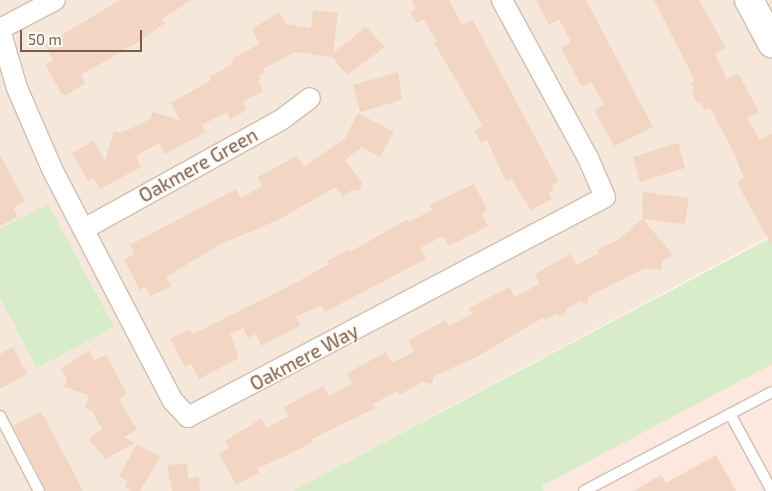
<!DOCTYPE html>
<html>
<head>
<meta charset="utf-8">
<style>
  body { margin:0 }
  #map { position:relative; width:772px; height:491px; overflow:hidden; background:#fdf6ec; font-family:"Exo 2",sans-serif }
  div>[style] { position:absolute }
  .residential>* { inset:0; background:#f5e8da }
  .commercial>* { inset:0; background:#fde8e0 }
  .green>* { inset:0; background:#d8ecc9 }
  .building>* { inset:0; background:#f3d5c3 }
  .roads { filter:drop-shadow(1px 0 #d1beb0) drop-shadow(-1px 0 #d1beb0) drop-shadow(0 1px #d1beb0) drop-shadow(0 -1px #d1beb0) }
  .lane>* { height:10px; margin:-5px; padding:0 5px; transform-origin:5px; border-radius:5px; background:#fff }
  .street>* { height:20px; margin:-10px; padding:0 10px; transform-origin:10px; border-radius:10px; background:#fff }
  .secondary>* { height:28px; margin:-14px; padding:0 14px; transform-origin:14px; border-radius:14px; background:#fff }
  span { translate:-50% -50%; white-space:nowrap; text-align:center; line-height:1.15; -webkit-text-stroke:4px #fffaf3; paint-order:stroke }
  .street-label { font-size:19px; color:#7a5c4d }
  .scale { position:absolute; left:20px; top:30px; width:122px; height:22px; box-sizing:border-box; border:2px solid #7a5c4d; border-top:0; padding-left:6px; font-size:15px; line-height:18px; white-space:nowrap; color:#7a5c4d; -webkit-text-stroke:4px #fffaf3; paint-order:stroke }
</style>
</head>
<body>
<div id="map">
  <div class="residential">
    <div style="clip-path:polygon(0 0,772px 0,772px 235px,292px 491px,0 491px)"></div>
  </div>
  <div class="commercial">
    <div style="clip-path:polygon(772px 334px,772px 491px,477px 491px)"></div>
  </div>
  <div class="green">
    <div style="clip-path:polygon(48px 204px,114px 327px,37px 368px,0 298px,0 229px)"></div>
    <div style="clip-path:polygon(772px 237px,772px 364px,542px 486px,544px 491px,292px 491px)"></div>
  </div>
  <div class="building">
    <div style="clip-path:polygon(120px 0,191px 0,162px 19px,165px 23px,138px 42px,81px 75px,85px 83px,67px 95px,62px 94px,45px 65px,53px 60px,45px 45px)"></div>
    <div style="clip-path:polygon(411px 0,449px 0,462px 25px,473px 20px,559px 182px,551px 186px,553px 191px,549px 193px,552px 199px,531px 210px,511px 179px,506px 182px,487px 140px,481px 143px,474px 131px,483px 126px,434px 43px,437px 41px,423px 19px,417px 23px,410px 13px,416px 8px)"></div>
    <div style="clip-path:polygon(536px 0,586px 0,653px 127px,614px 146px,594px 110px,604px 105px,591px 81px,582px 87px,561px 48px,571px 42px,559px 19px,549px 25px)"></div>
    <div style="clip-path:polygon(654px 0,699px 0,726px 48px,715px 54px,727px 79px,738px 73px,759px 112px,747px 118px,760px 140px,772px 133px,772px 246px,737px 183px,744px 178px,731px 147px,710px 108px,705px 110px,701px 102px,698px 104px,691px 92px,694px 90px,691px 83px,695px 81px)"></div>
    <div style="clip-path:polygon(313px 10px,338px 13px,333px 53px,366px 27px,385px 47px,347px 75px,332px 57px,295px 52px,263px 69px,265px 72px,259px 75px,261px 79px,258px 81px,263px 91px,243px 102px,247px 110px,230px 119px,227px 112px,202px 125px,206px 132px,165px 154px,159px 143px,136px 156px,141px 167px,100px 189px,94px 178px,88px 181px,72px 153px,94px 141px,105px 161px,114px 131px,120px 133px,132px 128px,150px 119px,152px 112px,180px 120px,171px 103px,211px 80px,209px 77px,231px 65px,234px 58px,259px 44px,252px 29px,279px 12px,286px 24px,311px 28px)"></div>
    <div style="clip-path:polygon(398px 72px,402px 100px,360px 112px,353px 85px)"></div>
    <div style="clip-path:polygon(358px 113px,394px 132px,380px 157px,362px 147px,345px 160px,362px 182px,360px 191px,352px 190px,343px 197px,336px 187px,280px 219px,219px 245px,166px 277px,171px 286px,160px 292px,150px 296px,145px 287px,140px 290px,124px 260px,134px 254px,130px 245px,236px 189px,241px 198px,262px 186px,258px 177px,297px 156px,304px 167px,345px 138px)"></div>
    <div style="clip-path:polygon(674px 144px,679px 144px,685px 168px,640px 182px,633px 157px)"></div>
    <div style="clip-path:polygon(0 155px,25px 201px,14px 208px,17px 217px,0 226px)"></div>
    <div style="clip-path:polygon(474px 184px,487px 209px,482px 215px,488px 226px,449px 246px,443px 236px,420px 248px,426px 259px,325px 312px,321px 305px,296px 317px,301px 325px,261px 346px,256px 334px,248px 338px,243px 328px,230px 334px,239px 358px,199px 379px,191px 364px,185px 367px,170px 339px,190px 329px,193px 334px,290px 286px,329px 264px,327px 261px,349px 249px,350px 252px,408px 219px,409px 222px,432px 210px,429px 205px)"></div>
    <div style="clip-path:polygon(643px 192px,689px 198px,685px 224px,643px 219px,672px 254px,662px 262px,662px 270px,645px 268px,589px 296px,587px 304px,579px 301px,566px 309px,563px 316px,556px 314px,545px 320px,544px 317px,475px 358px,434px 376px,432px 384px,423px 382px,399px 395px,397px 391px,373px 404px,375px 408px,312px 439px,313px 441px,304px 447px,257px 469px,259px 473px,236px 485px,219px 454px,229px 448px,225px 441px,262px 418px,266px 428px,289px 416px,284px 407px,323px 386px,329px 396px,352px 384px,347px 373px,386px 352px,392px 363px,414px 352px,408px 340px,446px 320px,449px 326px,472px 314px,469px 308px,509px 287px,515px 297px,528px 290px,539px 284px,535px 274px,570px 254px,577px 265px,599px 253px,597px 250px,618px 240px,642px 219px)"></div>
    <div style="clip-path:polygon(13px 347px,27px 374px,0 389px,0 354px)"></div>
    <div style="clip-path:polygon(89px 350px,94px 360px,106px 355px,127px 394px,119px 399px,137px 430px,124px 437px,135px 443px,105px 459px,89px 439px,102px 429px,92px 411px,85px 408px,89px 395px,64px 387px,67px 380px,61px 369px)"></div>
    <div style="clip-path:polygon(40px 412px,45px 418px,83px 491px,47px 491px,13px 426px)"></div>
    <div style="clip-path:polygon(137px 444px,160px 457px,140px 491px,132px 491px,125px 487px,128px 482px,119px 476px)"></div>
    <div style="clip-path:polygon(716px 455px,736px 491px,633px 491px,661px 475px,666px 483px)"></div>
    <div style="clip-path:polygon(187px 463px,188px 478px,199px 477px,200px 491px,172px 491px,167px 465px)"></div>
  </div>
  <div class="roads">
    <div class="lane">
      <div style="left:730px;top:414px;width:88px;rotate:61.4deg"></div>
      <div style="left:0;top:416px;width:85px;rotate:62.5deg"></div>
      <div style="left:584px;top:491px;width:212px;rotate:-27.8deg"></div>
    </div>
    <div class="street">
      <div style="left:0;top:29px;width:62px;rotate:-27.8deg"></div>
      <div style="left:0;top:30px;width:60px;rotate:73.7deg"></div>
      <div style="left:17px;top:88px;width:88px;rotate:66.6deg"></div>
      <div style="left:52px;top:169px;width:262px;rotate:62.5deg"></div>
      <div style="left:173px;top:401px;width:22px;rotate:47deg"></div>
      <div style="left:188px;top:417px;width:471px;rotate:-27.8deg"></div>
      <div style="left:605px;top:197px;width:43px;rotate:-113.6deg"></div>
      <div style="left:588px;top:158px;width:180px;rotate:-118.6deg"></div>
      <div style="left:84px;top:229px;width:225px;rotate:-29deg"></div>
      <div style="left:281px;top:120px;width:36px;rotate:-37deg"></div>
    </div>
    <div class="secondary">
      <div style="left:749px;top:0;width:49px;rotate:61.9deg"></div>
    </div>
  </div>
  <div class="street-label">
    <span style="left:198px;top:165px;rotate:-29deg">Oakmere Green</span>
    <span style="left:304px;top:357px;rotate:-28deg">Oakmere Way</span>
  </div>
  <div class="scale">50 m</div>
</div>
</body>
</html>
